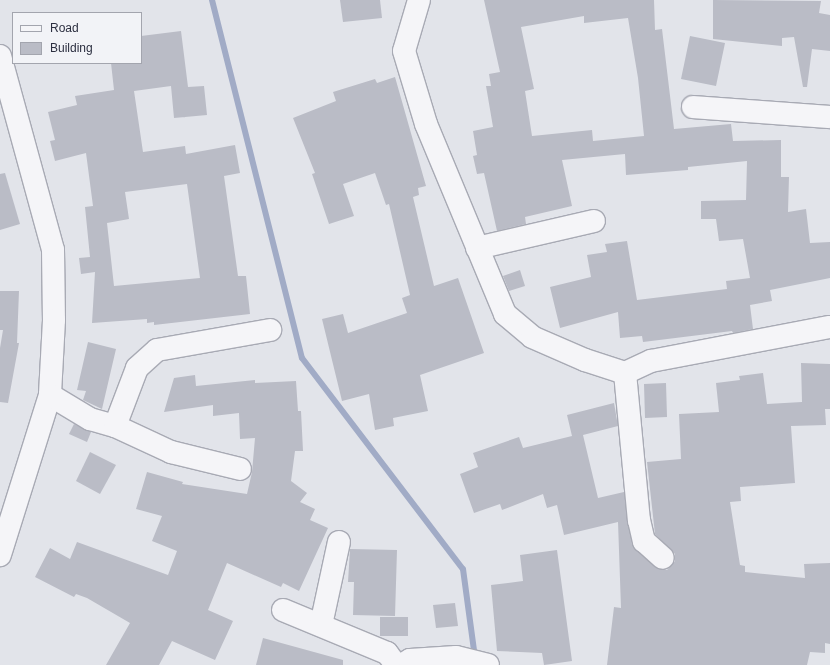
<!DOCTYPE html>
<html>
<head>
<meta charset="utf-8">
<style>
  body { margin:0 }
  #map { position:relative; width:830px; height:665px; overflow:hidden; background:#e2e4ea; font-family:Arial,sans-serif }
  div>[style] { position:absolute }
  .stream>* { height:6px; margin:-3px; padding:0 3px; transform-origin:3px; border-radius:3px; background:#a1abc6 }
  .building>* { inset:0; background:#babcc6 }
  .roads { filter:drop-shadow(1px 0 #a8aab4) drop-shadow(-1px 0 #a8aab4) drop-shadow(0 1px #a8aab4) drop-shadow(0 -1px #a8aab4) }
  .minor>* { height:22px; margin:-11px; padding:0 11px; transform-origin:11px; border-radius:11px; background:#f5f5f8 }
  span { translate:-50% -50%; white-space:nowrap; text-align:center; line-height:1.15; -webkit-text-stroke:3.5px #f2f3f7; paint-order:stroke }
  .legend { position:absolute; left:12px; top:12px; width:130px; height:52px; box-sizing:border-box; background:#f2f3f7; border:1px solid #a3a5ae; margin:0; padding:5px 7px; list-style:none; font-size:12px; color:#2c2f40 }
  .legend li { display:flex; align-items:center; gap:8px; height:20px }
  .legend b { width:20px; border:1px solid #a3a5ae }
</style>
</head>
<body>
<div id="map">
  <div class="stream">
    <div style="left:212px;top:0;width:369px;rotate:75.9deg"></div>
    <div style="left:302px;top:358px;width:265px;rotate:52.7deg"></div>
    <div style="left:463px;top:569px;width:90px;rotate:82.3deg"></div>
  </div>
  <div class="building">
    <div style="clip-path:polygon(340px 0,380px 0,382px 18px,343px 22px)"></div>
    <div style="clip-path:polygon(evenodd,484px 0,654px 0,655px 30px,662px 29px,674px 129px,731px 124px,733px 141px,781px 140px,781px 177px,789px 177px,788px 212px,806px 209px,810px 243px,830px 242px,830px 278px,770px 290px,772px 301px,750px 305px,753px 329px,733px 333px,732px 331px,643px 342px,642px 336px,620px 338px,618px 312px,560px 328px,550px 287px,591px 277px,587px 255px,607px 252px,605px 244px,627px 241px,637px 300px,727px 289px,726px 281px,750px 278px,743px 239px,719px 241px,716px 219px,701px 219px,701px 201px,746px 200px,747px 161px,688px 167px,688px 170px,626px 175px,625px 154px,562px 160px,572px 206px,525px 217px,526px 224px,497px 231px,484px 173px,477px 174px,473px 156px,477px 155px,473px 131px,493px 127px,486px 86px,491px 86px,489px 74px,500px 72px,484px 0,584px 16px,584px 23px,628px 18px,638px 78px,644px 136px,593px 141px,592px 130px,532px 136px,525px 91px,534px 89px,521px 27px,584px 16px)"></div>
    <div style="clip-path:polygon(713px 0,821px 1px,819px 13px,830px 15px,830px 51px,812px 49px,807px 87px,803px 87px,794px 37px,782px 38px,782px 46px,713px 39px)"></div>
    <div style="clip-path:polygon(evenodd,181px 31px,188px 87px,204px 86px,207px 115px,174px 118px,171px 86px,134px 91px,143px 152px,185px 146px,186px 154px,235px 145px,240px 173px,224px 176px,238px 276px,246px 276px,250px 314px,154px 325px,154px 322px,147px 323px,147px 319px,92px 323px,95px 272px,81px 274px,79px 258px,90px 257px,85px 207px,93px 206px,86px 153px,55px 161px,50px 141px,55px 140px,48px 112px,77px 105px,75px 96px,114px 90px,111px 63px,141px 63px,141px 36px,181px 31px,187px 184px,200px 278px,114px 286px,107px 223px,129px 219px,125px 192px,187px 184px)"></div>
    <div style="clip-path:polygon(690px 36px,725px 43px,716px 86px,681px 79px)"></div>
    <div style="clip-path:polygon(395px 77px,426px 186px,418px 188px,419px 195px,413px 197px,434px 286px,458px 278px,484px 353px,420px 375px,428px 411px,393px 418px,394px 426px,375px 430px,369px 394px,342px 401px,322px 319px,343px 314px,348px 333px,407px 313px,402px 298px,410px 295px,389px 204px,386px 205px,375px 173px,343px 184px,354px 216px,329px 224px,312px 174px,315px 173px,293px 118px,336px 101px,333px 92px,375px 79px,377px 83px)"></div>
    <div style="clip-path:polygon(5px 173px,20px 224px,0 230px,0 174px)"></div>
    <div style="clip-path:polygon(520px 270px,525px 286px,509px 291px,503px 276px)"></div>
    <div style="clip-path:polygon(0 291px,19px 291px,17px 343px,19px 343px,8px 403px,0 402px,0 348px,3px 330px,0 330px)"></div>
    <div style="clip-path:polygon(88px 342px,116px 349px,102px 409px,83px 400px,86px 391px,77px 390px)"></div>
    <div style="clip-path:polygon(801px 363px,830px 364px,830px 409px,825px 409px,826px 425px,791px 426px,795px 483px,740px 487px,741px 501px,730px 502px,740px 565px,745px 566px,745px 572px,805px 578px,804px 564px,830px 563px,830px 644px,825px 643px,825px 653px,810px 652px,807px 665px,607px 665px,614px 607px,621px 608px,618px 522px,564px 535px,557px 505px,547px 508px,543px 494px,502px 510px,500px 504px,474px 513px,460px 474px,478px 467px,473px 453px,519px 437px,523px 448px,572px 436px,567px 415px,614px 403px,618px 426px,583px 435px,598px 498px,624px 492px,632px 544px,655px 567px,667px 570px,675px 561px,675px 554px,655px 534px,647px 462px,681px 459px,679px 414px,719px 412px,716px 383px,740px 380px,739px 376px,763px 373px,767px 404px,802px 402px)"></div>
    <div style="clip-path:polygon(195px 375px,196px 386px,255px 380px,255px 383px,296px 381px,298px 411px,301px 411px,303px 451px,295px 451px,291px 481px,307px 493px,300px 502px,315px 509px,310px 520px,328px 528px,299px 591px,283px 583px,281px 587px,227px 563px,208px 610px,233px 621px,215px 660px,172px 641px,159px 665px,106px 665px,130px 623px,87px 598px,76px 594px,74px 597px,35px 577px,50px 548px,70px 559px,77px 542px,168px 575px,177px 551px,152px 541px,162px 516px,136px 509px,147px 472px,183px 482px,182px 484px,247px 494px,252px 472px,255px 438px,240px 439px,239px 413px,213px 416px,213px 405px,164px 412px,174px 378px)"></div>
    <div style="clip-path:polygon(666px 383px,667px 417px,645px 418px,644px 384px)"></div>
    <div style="clip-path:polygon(74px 424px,91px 432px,87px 442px,69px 434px)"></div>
    <div style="clip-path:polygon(90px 452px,116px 465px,100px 494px,76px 481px)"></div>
    <div style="clip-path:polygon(350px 549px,397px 550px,395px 616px,353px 615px,354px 582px,348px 582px)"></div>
    <div style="clip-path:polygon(557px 550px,572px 661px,544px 665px,542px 653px,497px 651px,491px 585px,523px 581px,520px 555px)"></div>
    <div style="clip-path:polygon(455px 603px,458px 626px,436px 628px,433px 605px)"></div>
    <div style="clip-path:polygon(380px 617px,408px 617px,408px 636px,380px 636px)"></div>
    <div style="clip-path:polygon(263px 638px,343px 660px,343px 665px,256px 665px)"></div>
  </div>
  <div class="roads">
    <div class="minor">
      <div style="left:419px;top:0;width:53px;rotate:106.4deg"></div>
      <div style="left:404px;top:51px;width:76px;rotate:73.2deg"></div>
      <div style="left:426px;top:124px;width:206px;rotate:67.4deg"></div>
      <div style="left:505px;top:314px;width:35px;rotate:40deg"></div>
      <div style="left:532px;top:337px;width:58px;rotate:23.5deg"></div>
      <div style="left:585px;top:360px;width:42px;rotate:18deg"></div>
      <div style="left:625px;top:373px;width:29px;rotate:-25deg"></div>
      <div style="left:651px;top:361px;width:182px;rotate:-10.8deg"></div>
      <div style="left:0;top:56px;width:201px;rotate:74.7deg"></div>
      <div style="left:53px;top:250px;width:70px;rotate:89.2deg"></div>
      <div style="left:54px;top:320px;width:75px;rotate:93.1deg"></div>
      <div style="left:50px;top:395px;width:168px;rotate:107.4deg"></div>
      <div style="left:693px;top:107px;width:137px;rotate:4.2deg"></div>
      <div style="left:477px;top:248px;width:120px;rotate:-13deg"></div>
      <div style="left:625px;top:373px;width:148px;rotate:84.6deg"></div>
      <div style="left:639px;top:520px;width:22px;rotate:77deg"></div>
      <div style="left:644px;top:541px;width:25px;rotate:42deg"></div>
      <div style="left:50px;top:395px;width:47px;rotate:31deg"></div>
      <div style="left:90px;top:419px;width:26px;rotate:16deg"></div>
      <div style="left:115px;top:426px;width:62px;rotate:24.9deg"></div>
      <div style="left:171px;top:452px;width:71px;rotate:13.8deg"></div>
      <div style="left:115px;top:426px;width:62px;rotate:-69.2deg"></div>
      <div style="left:137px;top:368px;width:27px;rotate:-42deg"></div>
      <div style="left:157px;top:350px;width:115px;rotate:-10deg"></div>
      <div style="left:283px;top:610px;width:113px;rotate:22.5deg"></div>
      <div style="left:387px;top:653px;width:15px;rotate:53deg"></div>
      <div style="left:321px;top:625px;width:85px;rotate:-77.8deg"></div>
      <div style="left:401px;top:665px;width:10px;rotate:-29deg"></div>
      <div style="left:410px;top:660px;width:46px;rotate:-3.7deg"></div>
      <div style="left:456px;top:657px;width:33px;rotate:14deg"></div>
    </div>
  </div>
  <ul class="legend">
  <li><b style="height:5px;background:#f5f5f8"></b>Road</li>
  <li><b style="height:11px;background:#babcc6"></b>Building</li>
  </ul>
</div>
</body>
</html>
